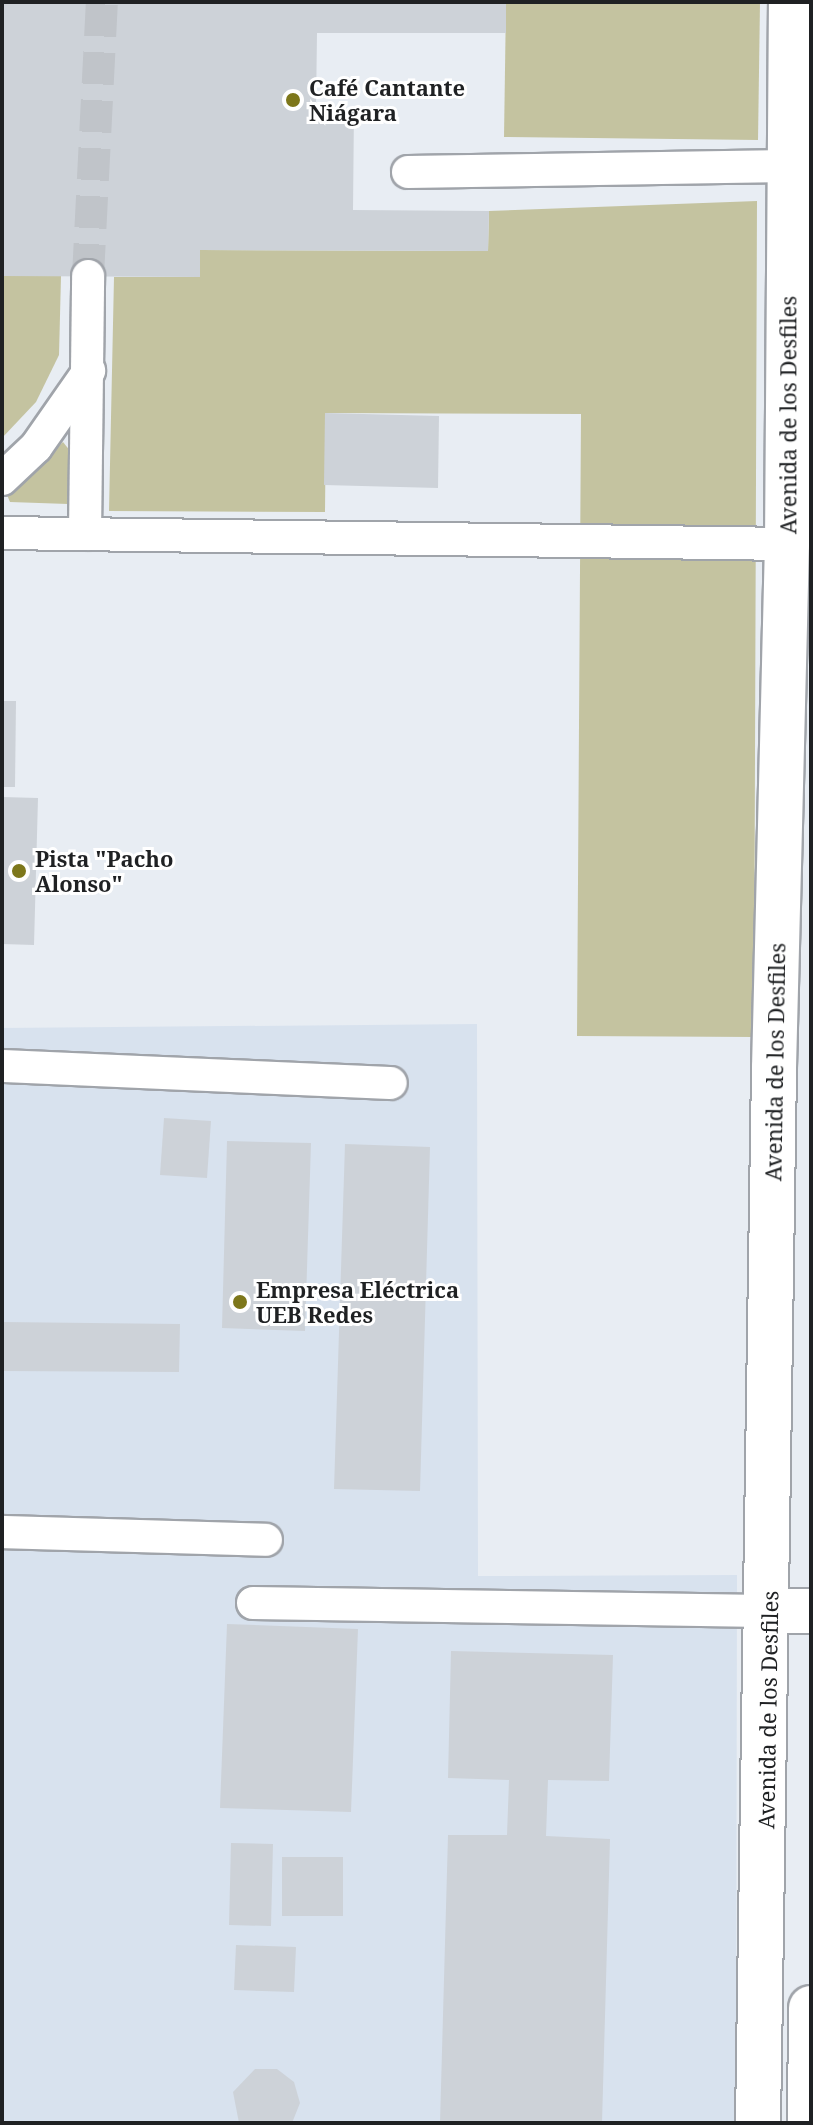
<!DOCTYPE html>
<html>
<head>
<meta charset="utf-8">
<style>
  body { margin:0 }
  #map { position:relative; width:813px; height:2125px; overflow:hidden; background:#e8edf3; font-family:"Noto Serif",serif }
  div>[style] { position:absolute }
  .built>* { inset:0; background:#d8e2ee }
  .green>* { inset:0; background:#c4c3a0 }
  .building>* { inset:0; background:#cdd2d8 }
  .minor-tunnel>* { height:32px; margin-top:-16px; transform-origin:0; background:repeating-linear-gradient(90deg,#c0c4c9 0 32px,transparent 0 48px) }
  .roads { filter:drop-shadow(2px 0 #a0a4aa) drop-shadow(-2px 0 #a0a4aa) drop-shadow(0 2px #a0a4aa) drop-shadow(0 -2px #a0a4aa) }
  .minor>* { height:32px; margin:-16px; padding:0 16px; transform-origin:16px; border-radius:16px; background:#fff }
  .highway>* { height:44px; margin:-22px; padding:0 22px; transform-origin:22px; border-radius:22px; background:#fff }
  .dots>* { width:22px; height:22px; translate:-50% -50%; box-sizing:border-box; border:4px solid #fff; border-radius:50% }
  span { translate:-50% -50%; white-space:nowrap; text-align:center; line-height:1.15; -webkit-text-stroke:6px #fff; paint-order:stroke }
  .poi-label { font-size:22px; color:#1f2123; font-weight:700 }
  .left { translate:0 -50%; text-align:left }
  .street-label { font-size:22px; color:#1f2123 }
  .frame { position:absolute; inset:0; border:4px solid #1f2123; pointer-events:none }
</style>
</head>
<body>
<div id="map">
  <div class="built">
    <div style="clip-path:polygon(477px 1024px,478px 1576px,737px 1575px,736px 2123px,2px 2123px,2px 1028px)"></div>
  </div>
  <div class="green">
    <div style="clip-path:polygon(506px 2px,760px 2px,758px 140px,504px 137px)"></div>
    <div style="clip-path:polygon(757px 201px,754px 1037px,577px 1036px,581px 414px,326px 413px,325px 512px,109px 511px,114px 277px,199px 277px,200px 250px,488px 251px,489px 211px)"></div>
    <div style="clip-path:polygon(2px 276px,61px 276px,59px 355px,36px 402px,2px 438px)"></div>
    <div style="clip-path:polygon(63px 442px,71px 452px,68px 504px,10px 502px,7px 495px)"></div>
  </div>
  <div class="building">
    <div style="clip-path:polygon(2px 2px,506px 2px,506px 33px,317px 33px,316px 108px,354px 108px,353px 210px,489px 211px,488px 251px,200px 250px,200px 277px,2px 276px)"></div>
    <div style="clip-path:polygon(325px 413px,439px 416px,438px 488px,324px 485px)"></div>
    <div style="clip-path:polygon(2px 701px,16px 701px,15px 787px,2px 787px)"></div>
    <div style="clip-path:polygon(2px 797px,38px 798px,34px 945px,2px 944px)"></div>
    <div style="clip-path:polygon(164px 1118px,211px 1121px,207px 1178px,160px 1175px)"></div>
    <div style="clip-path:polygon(227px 1141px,311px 1143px,305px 1331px,222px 1328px)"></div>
    <div style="clip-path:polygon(345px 1144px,430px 1147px,420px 1491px,334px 1489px)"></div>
    <div style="clip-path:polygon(2px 1322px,180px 1324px,179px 1372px,2px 1371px)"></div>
    <div style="clip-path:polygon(227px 1624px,358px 1629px,351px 1812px,220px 1808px)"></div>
    <div style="clip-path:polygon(451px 1651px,613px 1655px,609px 1781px,548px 1780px,546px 1836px,610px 1839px,602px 2123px,440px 2123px,448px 1835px,507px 1835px,509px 1780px,448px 1778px)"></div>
    <div style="clip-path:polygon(231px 1843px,273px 1844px,271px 1926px,229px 1925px)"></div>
    <div style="clip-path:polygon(282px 1857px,343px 1857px,343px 1916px,282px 1916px)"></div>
    <div style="clip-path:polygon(236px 1945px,296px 1947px,294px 1992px,234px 1990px)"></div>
    <div style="clip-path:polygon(255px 2069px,277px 2069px,294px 2082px,300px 2103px,292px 2123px,239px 2123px,233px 2092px)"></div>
  </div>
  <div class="minor-tunnel">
    <div style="left:88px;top:276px;width:274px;rotate:-87.1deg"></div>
  </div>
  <div class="roads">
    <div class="minor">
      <div style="left:408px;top:172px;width:380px;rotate:-0.9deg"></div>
      <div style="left:2px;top:479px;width:47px;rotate:-43.3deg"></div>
      <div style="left:36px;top:447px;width:93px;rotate:-55.1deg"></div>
      <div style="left:2px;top:533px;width:785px;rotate:0.8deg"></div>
      <div style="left:85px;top:534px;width:258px;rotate:-89.3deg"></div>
      <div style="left:2px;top:1066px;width:389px;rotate:2.5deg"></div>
      <div style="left:2px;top:1532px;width:264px;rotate:1.7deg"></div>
      <div style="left:253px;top:1603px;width:516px;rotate:0.89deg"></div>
    </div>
    <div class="highway">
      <div style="left:769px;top:1611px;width:42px"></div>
      <div style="left:758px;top:2123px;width:1055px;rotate:-89.13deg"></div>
      <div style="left:774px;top:1068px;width:524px;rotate:-88.58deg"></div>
      <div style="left:787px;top:544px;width:542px;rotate:-89.58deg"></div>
      <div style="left:810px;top:2123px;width:115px;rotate:-89.5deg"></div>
    </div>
  </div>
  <div class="dots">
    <div style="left:293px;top:100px;background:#7d771b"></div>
    <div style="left:19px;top:871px;background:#7d771b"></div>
    <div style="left:240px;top:1302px;background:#7d771b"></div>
  </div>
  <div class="poi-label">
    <span class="left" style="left:309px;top:100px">Café Cantante<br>Niágara</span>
    <span class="left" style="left:35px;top:871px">Pista "Pacho<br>Alonso"</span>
    <span class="left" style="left:256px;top:1302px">Empresa Eléctrica<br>UEB Redes</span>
  </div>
  <div class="street-label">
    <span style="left:788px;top:415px;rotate:-90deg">Avenida de los Desfiles</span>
    <span style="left:775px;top:1062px;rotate:-89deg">Avenida de los Desfiles</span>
    <span style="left:768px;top:1710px;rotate:-89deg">Avenida de los Desfiles</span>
  </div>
  <div class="frame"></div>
</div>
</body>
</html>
